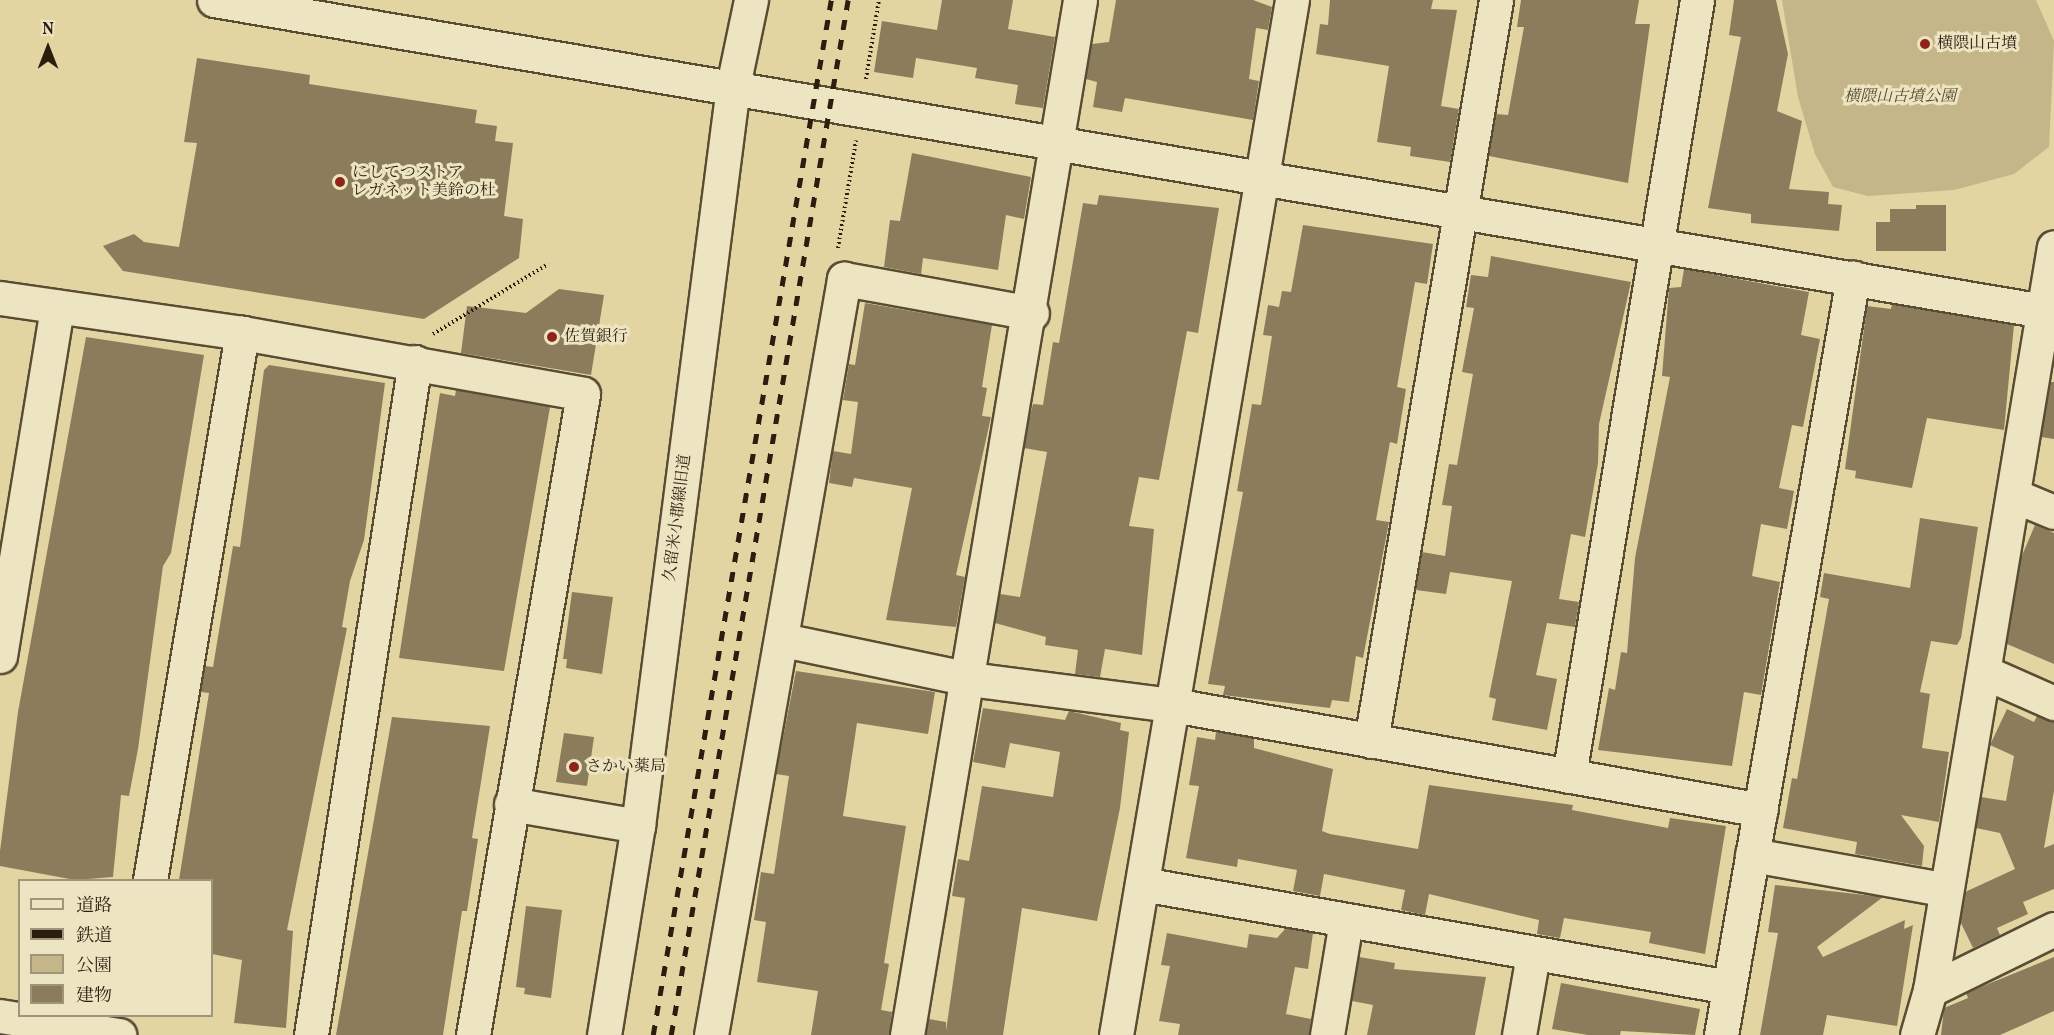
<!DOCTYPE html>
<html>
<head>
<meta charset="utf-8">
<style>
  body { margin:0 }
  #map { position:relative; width:2054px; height:1035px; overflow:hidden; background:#e3d5a1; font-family:Vollkorn,"Noto Serif JP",serif }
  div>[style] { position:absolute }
  .green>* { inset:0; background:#c4b688 }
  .building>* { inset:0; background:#8b7d5b }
  .path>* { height:4px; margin-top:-2px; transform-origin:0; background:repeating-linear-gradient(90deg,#2b1e0f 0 1.5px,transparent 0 4.5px) }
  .roads { filter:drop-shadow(2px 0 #594c34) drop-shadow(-2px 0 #594c34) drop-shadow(0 2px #594c34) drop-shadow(0 -2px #594c34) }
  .minor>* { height:33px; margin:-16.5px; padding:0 16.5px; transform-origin:16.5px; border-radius:16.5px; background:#ede4c2 }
  .rail>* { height:4.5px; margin-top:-2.25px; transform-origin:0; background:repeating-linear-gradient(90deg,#2b1e0f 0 10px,transparent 0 20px) }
  .dots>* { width:16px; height:16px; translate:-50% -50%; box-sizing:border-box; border:3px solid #ede4c2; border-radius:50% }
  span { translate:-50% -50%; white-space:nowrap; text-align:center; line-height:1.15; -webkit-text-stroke:6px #ede4c2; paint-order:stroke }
  .poi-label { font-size:16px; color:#2b1e0f }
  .left { translate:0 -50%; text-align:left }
  .park-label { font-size:16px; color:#594c33; font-style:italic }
  .street-label { font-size:16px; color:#2b1e0f }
  .legend { position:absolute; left:18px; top:879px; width:195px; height:138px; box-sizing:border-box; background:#ede4c2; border:2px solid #9f957a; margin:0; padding:8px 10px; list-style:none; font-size:18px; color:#2b1e0f }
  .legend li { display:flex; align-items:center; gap:12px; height:30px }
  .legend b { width:30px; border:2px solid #9f957a }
  .north { position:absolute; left:18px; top:18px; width:60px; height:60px; -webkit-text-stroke:4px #ede4c2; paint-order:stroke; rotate:0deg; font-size:16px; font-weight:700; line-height:24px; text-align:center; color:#2b1e0f }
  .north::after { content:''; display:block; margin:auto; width:21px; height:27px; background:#2b1e0f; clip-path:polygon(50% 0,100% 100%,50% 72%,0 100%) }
</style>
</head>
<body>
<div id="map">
  <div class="green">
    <div style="clip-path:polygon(1782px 0,2036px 0,2054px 41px,2049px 147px,2014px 174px,1954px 190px,1868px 196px,1833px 187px,1815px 154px,1798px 97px)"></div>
  </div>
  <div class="building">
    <div style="clip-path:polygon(942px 0,1013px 0,1008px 29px,1055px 37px,1043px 108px,1015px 104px,1018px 85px,975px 78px,977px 68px,916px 58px,913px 78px,874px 72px,882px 21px,937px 30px)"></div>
    <div style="clip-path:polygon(1116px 0,1253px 0,1272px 7px,1268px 30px,1256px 28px,1249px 79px,1259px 81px,1253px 120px,1125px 98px,1122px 112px,1093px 107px,1097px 82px,1086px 79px,1092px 44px,1109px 42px)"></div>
    <div style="clip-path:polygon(1330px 0,1433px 0,1431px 9px,1457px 10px,1441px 106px,1459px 109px,1450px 162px,1410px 156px,1411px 147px,1377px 142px,1389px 66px,1316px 54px,1320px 24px,1328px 25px)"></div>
    <div style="clip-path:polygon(1521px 0,1639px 0,1635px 24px,1650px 24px,1628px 183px,1489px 156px,1496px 114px,1508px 115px,1524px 27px,1517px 27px)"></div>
    <div style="clip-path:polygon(1734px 0,1776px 0,1788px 54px,1777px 111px,1802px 121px,1789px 189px,1829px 192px,1828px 204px,1842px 205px,1839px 231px,1751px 223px,1751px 214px,1708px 208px,1741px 37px,1729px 35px)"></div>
    <div style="clip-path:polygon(197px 58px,310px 75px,309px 84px,477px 110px,475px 123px,497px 126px,495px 141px,513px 143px,504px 216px,523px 219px,519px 258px,424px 319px,123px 271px,103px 246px,134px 234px,144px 242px,179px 247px,197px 143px,184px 142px)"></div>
    <div style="clip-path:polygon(912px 153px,1031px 177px,1024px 219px,1006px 215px,998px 270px,923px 258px,921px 274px,884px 267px,890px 220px,900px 221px)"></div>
    <div style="clip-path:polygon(1099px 195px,1219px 208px,1198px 333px,1187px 331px,1159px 480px,1139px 477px,1129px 526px,1154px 529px,1142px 655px,1105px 649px,1100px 677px,1075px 674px,1078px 650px,1045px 645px,1046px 637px,995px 623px,1000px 594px,1020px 597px,1047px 452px,1024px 448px,1028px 424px,1033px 404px,1043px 405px,1053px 342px,1059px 343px,1083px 203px,1097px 205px)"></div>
    <div style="clip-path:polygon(1916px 205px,1946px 205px,1946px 251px,1876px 251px,1876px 222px,1890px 222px,1890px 209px,1916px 209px)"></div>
    <div style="clip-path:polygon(1303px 225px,1433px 244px,1427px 284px,1415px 282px,1397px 387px,1406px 389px,1397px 444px,1390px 442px,1376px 520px,1389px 522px,1363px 658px,1356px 656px,1349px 702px,1332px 700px,1330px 708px,1223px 695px,1225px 686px,1208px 684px,1243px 492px,1237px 491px,1252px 404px,1261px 405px,1272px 336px,1263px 335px,1268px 305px,1279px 307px,1282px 291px,1291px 292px)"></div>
    <div style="clip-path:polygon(1491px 256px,1631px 282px,1599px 424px,1598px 463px,1585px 537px,1571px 534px,1559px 599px,1579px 602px,1575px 627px,1547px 623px,1536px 675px,1557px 679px,1547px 730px,1492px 720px,1496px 699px,1489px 697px,1512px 581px,1450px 572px,1446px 594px,1416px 590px,1422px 552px,1445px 556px,1452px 506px,1442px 505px,1449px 464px,1457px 465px,1473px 374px,1462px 372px,1474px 308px,1466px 307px,1471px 275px,1488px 277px)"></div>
    <div style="clip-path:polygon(1684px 269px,1809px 292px,1801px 335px,1820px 339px,1803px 427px,1792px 425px,1779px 488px,1794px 491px,1787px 529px,1761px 524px,1752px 576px,1780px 582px,1761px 695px,1744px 692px,1732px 766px,1598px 750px,1609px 688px,1615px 690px,1621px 652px,1627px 653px,1635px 558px,1670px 377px,1662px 376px,1669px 288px,1681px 287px)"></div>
    <div style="clip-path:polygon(559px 289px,604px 295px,591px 375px,461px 353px,467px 306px,526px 313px)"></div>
    <div style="clip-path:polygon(865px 303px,992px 325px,982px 387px,987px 388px,982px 416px,991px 417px,956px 575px,965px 577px,956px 627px,886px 620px,912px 488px,854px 478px,852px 487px,829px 483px,833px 451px,851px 454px,858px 402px,843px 400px,849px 364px,855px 365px)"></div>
    <div style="clip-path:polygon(1892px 304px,2014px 325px,2004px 430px,1927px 418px,1912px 488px,1855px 478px,1856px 471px,1845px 469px,1867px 306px,1891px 309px)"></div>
    <div style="clip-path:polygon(86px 337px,204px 355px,171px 553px,163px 566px,138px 749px,129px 796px,121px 795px,113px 877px,75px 880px,0 866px,0 851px,18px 712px)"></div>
    <div style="clip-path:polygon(269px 365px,385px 383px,364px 540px,350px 581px,342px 627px,347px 628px,287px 930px,293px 931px,286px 1028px,234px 1023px,242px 960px,212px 954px,212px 880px,179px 880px,209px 693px,201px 692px,205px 666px,213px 667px,233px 546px,240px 547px,264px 370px)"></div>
    <div style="clip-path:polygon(2051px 382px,2054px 382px,2054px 439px,2041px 437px)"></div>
    <div style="clip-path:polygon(456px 390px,550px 407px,504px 671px,399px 658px,440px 393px,455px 396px)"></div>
    <div style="clip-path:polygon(1920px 518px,1978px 527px,1961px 638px,1957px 645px,1931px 641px,1920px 692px,1930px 694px,1922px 748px,1949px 752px,1939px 822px,1901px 815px,1924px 846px,1922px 866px,1855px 854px,1857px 842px,1783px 828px,1792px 778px,1797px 779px,1829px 599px,1820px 597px,1824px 573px,1910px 588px)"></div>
    <div style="clip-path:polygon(2035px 525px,2054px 533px,2054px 664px,2007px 644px,2021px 558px)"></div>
    <div style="clip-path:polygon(572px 592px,613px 597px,602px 674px,566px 668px,567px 659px,563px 659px)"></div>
    <div style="clip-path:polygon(796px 671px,935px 692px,928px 734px,857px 723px,843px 816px,906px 826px,884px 963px,889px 964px,881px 1010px,892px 1012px,889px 1035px,811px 1035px,818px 991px,757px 982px,766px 922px,754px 920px,761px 872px,774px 874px,789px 776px,776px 774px)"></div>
    <div style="clip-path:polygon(983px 708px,1065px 720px,1069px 711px,1121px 723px,1120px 730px,1129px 732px,1120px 808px,1097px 921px,1022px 908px,1003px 1035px,926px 1035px,929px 1019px,946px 1022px,946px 1031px,965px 898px,952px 896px,958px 859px,969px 861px,982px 786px,1053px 797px,1060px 752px,1010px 743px,1005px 768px,973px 762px)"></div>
    <div style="clip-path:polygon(2007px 709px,2034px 722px,2037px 716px,2054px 721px,2054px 791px,2044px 848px,2054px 844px,2054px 889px,2023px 902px,2028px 914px,1997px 928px,2000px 935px,1973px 948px,1960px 921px,1965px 892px,2015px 869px,2000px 833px,1976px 828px,1981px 797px,2006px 801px,2014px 756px,1990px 745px)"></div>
    <div style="clip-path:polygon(392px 717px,490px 726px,472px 838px,478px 839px,467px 911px,462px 911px,443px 1035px,336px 1035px)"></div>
    <div style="clip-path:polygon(1216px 732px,1254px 738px,1254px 748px,1333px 769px,1322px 831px,1330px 834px,1418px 849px,1429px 785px,1573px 805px,1572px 810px,1668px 828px,1670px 818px,1726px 826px,1705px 954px,1649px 943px,1651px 932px,1564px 918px,1560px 938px,1537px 934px,1539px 920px,1429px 894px,1425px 915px,1401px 910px,1405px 890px,1324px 874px,1320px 896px,1293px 891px,1297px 870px,1238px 859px,1237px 867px,1186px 858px,1199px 786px,1189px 785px,1197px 737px,1215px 740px)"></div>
    <div style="clip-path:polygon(564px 733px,594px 737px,587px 786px,556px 782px)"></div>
    <div style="clip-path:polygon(1775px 885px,1883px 897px,1817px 947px,1823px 957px,1905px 920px,1904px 929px,1913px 925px,1897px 1026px,1827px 1015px,1823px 1035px,1760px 1035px,1778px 933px,1768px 932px)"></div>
    <div style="clip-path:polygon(526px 906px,562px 910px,551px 998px,524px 994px,525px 988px,516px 987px)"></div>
    <div style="clip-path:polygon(1286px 928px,1313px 933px,1308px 969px,1295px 967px,1286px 1014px,1311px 1019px,1309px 1035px,1178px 1035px,1180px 1024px,1159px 1021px,1170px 966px,1161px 965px,1167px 933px,1247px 948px,1249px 934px,1277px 938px)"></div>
    <div style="clip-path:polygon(1359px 957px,1395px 963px,1394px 969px,1486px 977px,1475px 1035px,1367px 1035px,1373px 1005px,1352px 1001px)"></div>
    <div style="clip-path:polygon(2054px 957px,2054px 1011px,2000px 1035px,1941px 1035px,1944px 1008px,1968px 998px,1966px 993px)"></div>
    <div style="clip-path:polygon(1561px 983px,1700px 1009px,1695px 1035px,1621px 1031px,1620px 1035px,1588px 1035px,1552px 1029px)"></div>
  </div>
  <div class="path">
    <div style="left:866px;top:79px;width:80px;rotate:-80.7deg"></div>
    <div style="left:838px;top:248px;width:109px;rotate:-80.5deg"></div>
    <div style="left:433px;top:334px;width:135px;rotate:-31.3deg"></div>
  </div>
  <div class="roads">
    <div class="minor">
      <div style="left:214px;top:0;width:1866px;rotate:9.65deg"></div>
      <div style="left:0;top:298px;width:245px;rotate:8.2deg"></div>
      <div style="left:242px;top:333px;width:346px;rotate:10.1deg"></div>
      <div style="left:583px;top:394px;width:650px;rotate:99.74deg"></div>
      <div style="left:2013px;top:495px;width:44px;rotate:22.5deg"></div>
      <div style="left:783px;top:640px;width:190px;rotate:11.8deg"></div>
      <div style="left:969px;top:679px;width:206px;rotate:7.3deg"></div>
      <div style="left:1173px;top:705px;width:597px;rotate:10.12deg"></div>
      <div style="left:0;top:656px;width:354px;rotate:-80.7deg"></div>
      <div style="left:1984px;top:672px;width:77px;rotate:23.9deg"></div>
      <div style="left:1371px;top:741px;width:751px;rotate:-80.42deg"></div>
      <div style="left:1569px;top:776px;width:786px;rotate:-80.63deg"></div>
      <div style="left:511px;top:804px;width:129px;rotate:9.8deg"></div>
      <div style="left:1752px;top:855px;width:194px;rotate:10.1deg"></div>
      <div style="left:150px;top:880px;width:555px;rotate:-80.45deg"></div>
      <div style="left:1142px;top:884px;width:596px;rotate:9.95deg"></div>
      <div style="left:1930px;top:990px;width:138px;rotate:-26.2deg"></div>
      <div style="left:0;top:1016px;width:121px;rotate:9.1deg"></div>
      <div style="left:311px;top:1035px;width:681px;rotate:-81.22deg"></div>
      <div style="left:604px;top:1035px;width:212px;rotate:-80.8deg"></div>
      <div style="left:638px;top:826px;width:746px;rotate:-82.68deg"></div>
      <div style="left:733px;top:86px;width:88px;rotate:-78.2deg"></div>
      <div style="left:711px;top:1035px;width:768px;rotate:-80.02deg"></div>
      <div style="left:844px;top:279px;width:191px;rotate:10.3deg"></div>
      <div style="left:907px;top:1035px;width:1049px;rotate:-80.51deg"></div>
      <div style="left:1116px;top:1035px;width:1050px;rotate:-80.35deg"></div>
      <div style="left:1327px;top:1035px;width:116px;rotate:-80.5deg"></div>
      <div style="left:1519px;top:1035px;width:81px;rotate:-80.1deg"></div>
      <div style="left:1721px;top:1035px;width:769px;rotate:-80.12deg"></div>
      <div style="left:1917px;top:1035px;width:47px;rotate:-73.9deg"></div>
      <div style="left:1930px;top:990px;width:753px;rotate:-80.53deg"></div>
    </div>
  </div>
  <div class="rail">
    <div style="left:653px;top:1035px;width:1050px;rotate:-80.24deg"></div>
    <div style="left:671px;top:1035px;width:1050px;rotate:-80.3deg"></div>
  </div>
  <div class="dots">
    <div style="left:1925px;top:44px;background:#8f2418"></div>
    <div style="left:340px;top:182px;background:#8f2418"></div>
    <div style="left:552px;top:337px;background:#8f2418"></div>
    <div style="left:574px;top:767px;background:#8f2418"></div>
  </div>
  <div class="poi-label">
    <span class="left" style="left:1937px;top:44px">横隈山古墳</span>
    <span class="left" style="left:352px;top:182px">にしてつストア<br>レガネット美鈴の杜</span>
    <span class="left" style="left:564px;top:337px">佐賀銀行</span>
    <span class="left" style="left:586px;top:767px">さかい薬局</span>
  </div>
  <div class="park-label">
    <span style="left:1900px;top:97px">横隈山古墳公園</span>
  </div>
  <div class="street-label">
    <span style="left:678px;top:518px;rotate:-83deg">久留米小郡線旧道</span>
  </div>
  <ul class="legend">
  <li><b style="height:8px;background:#ede4c2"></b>道路</li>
  <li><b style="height:8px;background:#2b1e0f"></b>鉄道</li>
  <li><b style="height:16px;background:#c4b688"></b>公園</li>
  <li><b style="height:16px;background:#8b7d5b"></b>建物</li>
  </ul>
  <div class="north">N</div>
</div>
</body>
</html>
